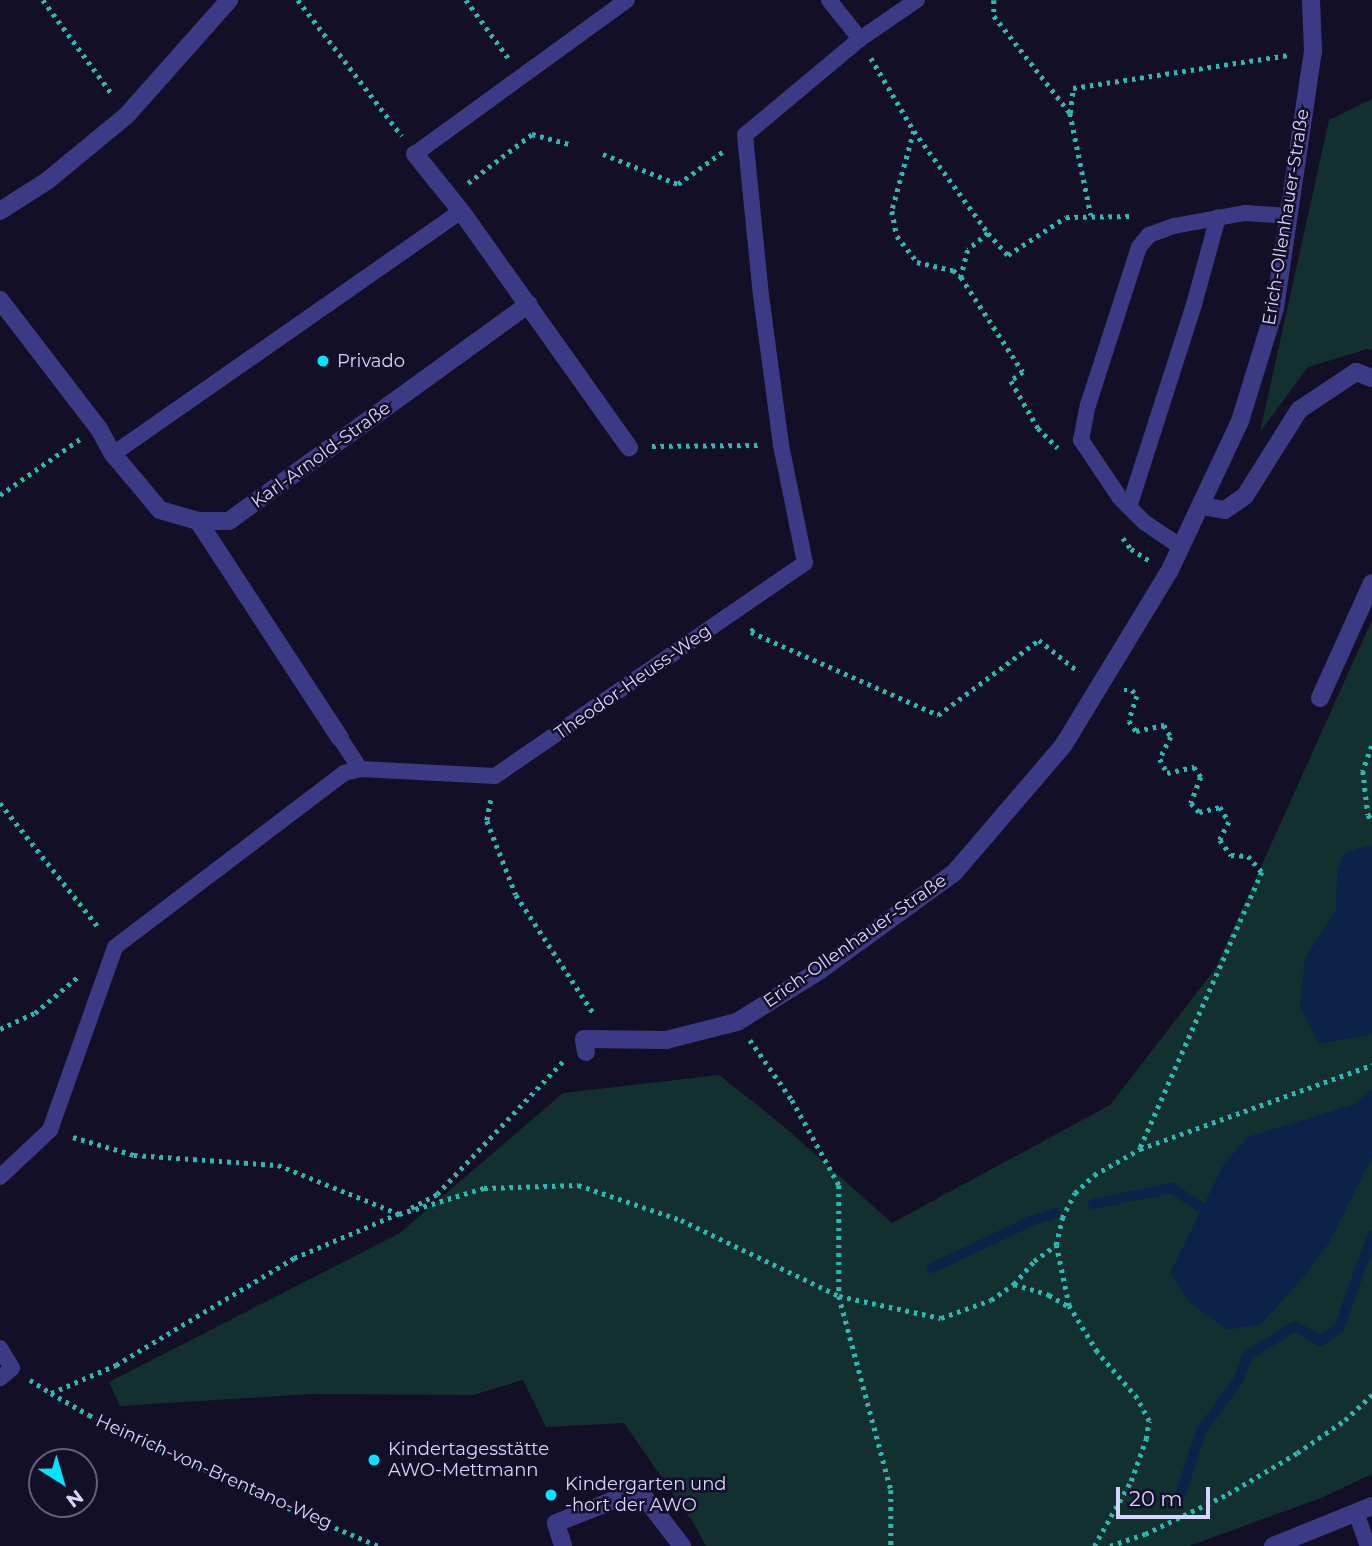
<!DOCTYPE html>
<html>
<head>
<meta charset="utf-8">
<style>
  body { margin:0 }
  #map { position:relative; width:1372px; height:1546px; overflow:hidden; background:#130f26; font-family:Montserrat,sans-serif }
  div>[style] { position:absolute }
  .green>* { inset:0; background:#12302f }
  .water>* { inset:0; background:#0c2248 }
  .stream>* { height:10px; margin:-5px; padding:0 5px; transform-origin:5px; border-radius:5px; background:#0c2248 }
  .path>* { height:4.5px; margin-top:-2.25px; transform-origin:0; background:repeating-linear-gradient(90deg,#2fb8b0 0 3.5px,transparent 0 8.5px) }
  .service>* { height:16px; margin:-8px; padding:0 8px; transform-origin:8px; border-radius:8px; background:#3d3a85 }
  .minor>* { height:18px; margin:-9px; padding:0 9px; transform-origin:9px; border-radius:9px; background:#3d3a85 }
  .dots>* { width:19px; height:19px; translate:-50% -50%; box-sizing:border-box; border:4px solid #130f26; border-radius:50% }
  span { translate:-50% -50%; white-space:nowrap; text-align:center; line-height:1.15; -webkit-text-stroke:5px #130f26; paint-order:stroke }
  .street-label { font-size:18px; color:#d9d4ff }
  .poi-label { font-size:18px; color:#d9d4ff }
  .left { translate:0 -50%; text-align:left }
  .north { position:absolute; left:28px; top:1448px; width:70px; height:70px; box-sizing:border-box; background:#130f26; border:2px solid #625e7d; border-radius:50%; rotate:143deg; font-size:19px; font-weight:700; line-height:28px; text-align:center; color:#d9d4ff }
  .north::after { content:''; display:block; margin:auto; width:24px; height:32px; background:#00e5ff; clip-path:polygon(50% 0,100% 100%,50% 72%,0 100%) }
  .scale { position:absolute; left:1116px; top:1487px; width:94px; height:32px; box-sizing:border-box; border:4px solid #d9d4ff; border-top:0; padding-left:9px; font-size:21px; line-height:24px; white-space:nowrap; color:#d9d4ff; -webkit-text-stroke:5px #130f26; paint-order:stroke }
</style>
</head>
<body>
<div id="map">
  <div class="green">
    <div style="clip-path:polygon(1372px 99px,1372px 350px,1368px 349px,1308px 367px,1260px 432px,1329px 120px)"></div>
    <div style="clip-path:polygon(1372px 620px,1372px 1474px,1321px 1498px,1189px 1546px,706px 1546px,694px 1524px,624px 1423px,546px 1427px,523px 1380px,473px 1395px,312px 1394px,120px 1406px,109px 1382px,400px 1233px,563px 1093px,719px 1075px,781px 1124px,892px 1223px,1110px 1105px,1215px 969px)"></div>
  </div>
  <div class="water">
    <div style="clip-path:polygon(1372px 845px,1372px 1034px,1319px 1044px,1300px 1006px,1305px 959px,1336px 909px,1337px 874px,1344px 853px)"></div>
    <div style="clip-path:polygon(1372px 1089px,1372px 1157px,1329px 1243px,1308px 1272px,1261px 1324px,1227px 1330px,1191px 1303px,1170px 1273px,1224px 1164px,1248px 1137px,1355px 1104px)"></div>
  </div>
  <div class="stream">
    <div style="left:1093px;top:1204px;width:81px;rotate:-11.4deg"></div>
    <div style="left:1172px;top:1188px;width:48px;rotate:34deg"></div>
    <div style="left:932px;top:1268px;width:110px;rotate:-25.4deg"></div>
    <div style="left:1031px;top:1221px;width:26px;rotate:-18deg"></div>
    <div style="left:1180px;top:1496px;width:68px;rotate:-72.1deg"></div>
    <div style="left:1201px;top:1431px;width:64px;rotate:-53.8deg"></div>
    <div style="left:1239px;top:1379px;width:24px;rotate:-71deg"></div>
    <div style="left:1247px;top:1356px;width:57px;rotate:-32deg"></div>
    <div style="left:1295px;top:1326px;width:29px;rotate:31deg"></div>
    <div style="left:1320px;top:1341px;width:23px;rotate:-34deg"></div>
    <div style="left:1339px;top:1328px;width:98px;rotate:-70.3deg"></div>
  </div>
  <div class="path">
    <div style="left:43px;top:0;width:117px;rotate:53.7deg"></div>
    <div style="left:298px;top:0;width:171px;rotate:52.6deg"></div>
    <div style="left:466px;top:0;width:73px;rotate:53.9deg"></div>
    <div style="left:994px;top:0;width:16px;rotate:90deg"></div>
    <div style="left:994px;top:16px;width:123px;rotate:51.9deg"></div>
    <div style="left:1070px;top:113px;width:104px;rotate:78.4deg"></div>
    <div style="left:871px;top:58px;width:85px;rotate:59.5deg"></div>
    <div style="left:914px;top:131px;width:126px;rotate:54deg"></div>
    <div style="left:988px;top:233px;width:26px;rotate:140deg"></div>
    <div style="left:968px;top:250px;width:28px;rotate:105deg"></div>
    <div style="left:1070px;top:113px;width:25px;rotate:-83deg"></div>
    <div style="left:1073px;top:88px;width:218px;rotate:-8.7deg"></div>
    <div style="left:914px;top:131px;width:83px;rotate:105.4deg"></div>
    <div style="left:892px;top:211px;width:25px;rotate:79deg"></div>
    <div style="left:897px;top:236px;width:33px;rotate:52deg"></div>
    <div style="left:917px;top:262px;width:37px;rotate:13deg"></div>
    <div style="left:953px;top:270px;width:11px;rotate:41deg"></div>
    <div style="left:961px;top:277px;width:113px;rotate:56.9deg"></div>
    <div style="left:1023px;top:372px;width:15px;rotate:143deg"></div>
    <div style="left:1011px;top:381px;width:54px;rotate:60.1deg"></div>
    <div style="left:1038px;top:428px;width:28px;rotate:45deg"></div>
    <div style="left:603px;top:154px;width:81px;rotate:21.8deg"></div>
    <div style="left:678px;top:184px;width:58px;rotate:-35.9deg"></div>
    <div style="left:468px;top:183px;width:81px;rotate:-37.4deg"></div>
    <div style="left:532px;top:134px;width:38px;rotate:15deg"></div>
    <div style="left:988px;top:233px;width:30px;rotate:48deg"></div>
    <div style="left:1008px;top:255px;width:69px;rotate:-33.2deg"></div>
    <div style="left:1066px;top:217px;width:68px;rotate:-0.8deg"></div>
    <div style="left:652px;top:446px;width:107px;rotate:-0.5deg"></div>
    <div style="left:0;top:495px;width:98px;rotate:-35deg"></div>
    <div style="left:1123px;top:538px;width:14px;rotate:54deg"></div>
    <div style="left:1131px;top:549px;width:22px;rotate:32deg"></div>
    <div style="left:754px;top:629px;width:4px;rotate:135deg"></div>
    <div style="left:751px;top:632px;width:205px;rotate:23.9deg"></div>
    <div style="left:938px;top:715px;width:126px;rotate:-36.6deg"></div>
    <div style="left:1039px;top:640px;width:51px;rotate:38.7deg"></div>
    <div style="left:1124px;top:690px;width:8px"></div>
    <div style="left:1132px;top:690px;width:8px;rotate:50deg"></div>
    <div style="left:1137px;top:696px;width:26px;rotate:108deg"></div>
    <div style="left:1129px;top:721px;width:12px;rotate:55deg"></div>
    <div style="left:1136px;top:731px;width:29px;rotate:-12deg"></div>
    <div style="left:1164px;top:725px;width:14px;rotate:60deg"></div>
    <div style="left:1171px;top:737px;width:25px;rotate:117deg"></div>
    <div style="left:1160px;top:759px;width:16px;rotate:63deg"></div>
    <div style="left:1167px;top:773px;width:28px;rotate:-13deg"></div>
    <div style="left:1194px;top:767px;width:12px;rotate:55deg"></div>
    <div style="left:1201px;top:777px;width:28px;rotate:111deg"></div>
    <div style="left:1191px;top:803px;width:12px;rotate:48deg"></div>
    <div style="left:1199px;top:812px;width:22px;rotate:-13deg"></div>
    <div style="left:1220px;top:807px;width:17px;rotate:59deg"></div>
    <div style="left:1229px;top:822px;width:20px;rotate:117deg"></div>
    <div style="left:1220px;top:840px;width:19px;rotate:54deg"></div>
    <div style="left:1231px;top:855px;width:17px;rotate:3deg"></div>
    <div style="left:1248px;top:856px;width:21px;rotate:49deg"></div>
    <div style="left:1262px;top:872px;width:303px;rotate:113.8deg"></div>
    <div style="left:1372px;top:746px;width:27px;rotate:110deg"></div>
    <div style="left:1363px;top:771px;width:44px;rotate:83.5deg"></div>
    <div style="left:1368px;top:815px;width:6px;rotate:51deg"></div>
    <div style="left:491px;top:800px;width:21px;rotate:101deg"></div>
    <div style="left:487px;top:821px;width:79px;rotate:68.6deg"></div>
    <div style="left:516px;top:895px;width:142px;rotate:56.8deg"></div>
    <div style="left:0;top:803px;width:161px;rotate:51.6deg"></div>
    <div style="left:0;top:1029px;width:38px;rotate:-25deg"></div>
    <div style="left:35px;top:1013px;width:59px;rotate:-40.2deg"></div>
    <div style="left:750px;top:1040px;width:73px;rotate:55deg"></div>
    <div style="left:792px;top:1100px;width:97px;rotate:61.1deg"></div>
    <div style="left:839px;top:1185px;width:111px;rotate:90deg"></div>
    <div style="left:839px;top:1296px;width:201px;rotate:75deg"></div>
    <div style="left:891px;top:1490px;width:56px;rotate:90deg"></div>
    <div style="left:73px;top:1137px;width:64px;rotate:16.4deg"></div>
    <div style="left:134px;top:1155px;width:144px;rotate:4deg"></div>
    <div style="left:278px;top:1165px;width:131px;rotate:22deg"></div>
    <div style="left:399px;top:1214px;width:89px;rotate:-17deg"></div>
    <div style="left:484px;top:1188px;width:94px;rotate:-1.8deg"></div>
    <div style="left:578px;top:1185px;width:109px;rotate:18.8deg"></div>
    <div style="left:681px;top:1220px;width:175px;rotate:25.7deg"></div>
    <div style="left:839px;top:1296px;width:104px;rotate:12.2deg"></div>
    <div style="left:941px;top:1318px;width:53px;rotate:-19.8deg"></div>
    <div style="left:991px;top:1300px;width:28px;rotate:-35deg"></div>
    <div style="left:1014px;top:1284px;width:30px;rotate:-49deg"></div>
    <div style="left:1034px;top:1261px;width:27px;rotate:-36deg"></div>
    <div style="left:411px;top:1208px;width:30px;rotate:-28deg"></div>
    <div style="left:437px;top:1194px;width:186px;rotate:-46.5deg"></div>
    <div style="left:1014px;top:1284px;width:37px;rotate:17deg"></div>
    <div style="left:1049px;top:1295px;width:22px;rotate:30deg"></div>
    <div style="left:30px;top:1380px;width:25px;rotate:32deg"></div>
    <div style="left:51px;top:1393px;width:71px;rotate:-23.3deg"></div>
    <div style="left:116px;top:1365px;width:208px;rotate:-31deg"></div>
    <div style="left:294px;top:1258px;width:115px;rotate:-23deg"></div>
    <div style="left:51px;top:1393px;width:44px;rotate:30.1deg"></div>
    <div style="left:89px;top:1415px;width:220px;rotate:25deg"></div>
    <div style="left:288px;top:1508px;width:99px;rotate:22.7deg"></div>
    <div style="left:1094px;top:1546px;width:75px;rotate:-60.4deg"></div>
    <div style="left:1131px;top:1481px;width:45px;rotate:-70.3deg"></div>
    <div style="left:1146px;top:1439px;width:18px;rotate:-81deg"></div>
    <div style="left:1149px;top:1421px;width:26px;rotate:-118deg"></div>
    <div style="left:1137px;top:1398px;width:61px;rotate:-131deg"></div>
    <div style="left:1097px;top:1352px;width:54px;rotate:-121.3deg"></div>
    <div style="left:1069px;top:1306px;width:62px;rotate:-102deg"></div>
    <div style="left:1056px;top:1245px;width:28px;rotate:-77deg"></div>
    <div style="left:1062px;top:1218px;width:28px;rotate:-63deg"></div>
    <div style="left:1075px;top:1193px;width:26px;rotate:-43deg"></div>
    <div style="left:1094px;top:1175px;width:53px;rotate:-29.5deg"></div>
    <div style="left:1140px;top:1149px;width:247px;rotate:-19.9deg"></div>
    <div style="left:1110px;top:1546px;width:37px;rotate:-19deg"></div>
    <div style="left:1145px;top:1534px;width:92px;rotate:-25.7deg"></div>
    <div style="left:1228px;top:1494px;width:80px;rotate:-30.7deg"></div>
    <div style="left:1297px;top:1453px;width:58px;rotate:-34.5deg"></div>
    <div style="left:1345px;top:1420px;width:37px;rotate:-43deg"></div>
  </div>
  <div class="service">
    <div style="left:829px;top:0;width:50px;rotate:51.5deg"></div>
    <div style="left:415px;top:154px;width:262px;rotate:-36deg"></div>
    <div style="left:113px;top:454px;width:424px;rotate:-34.9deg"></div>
    <div style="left:1129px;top:507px;width:209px;rotate:-72.2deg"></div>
    <div style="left:1193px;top:308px;width:94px;rotate:-74.6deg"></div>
    <div style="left:1181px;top:547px;width:45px;rotate:-146deg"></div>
    <div style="left:1144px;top:522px;width:34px;rotate:-135deg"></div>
    <div style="left:1120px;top:498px;width:70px;rotate:-123.9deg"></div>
    <div style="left:1081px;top:440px;width:36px;rotate:-79deg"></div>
    <div style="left:1088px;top:405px;width:166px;rotate:-72.1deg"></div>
    <div style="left:1139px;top:247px;width:16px;rotate:-50deg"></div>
    <div style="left:1149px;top:235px;width:27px;rotate:-20deg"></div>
    <div style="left:1174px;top:226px;width:72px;rotate:-10.4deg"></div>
    <div style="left:1245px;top:213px;width:44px;rotate:3.9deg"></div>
    <div style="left:340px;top:738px;width:37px;rotate:57deg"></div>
    <div style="left:0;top:1177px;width:69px;rotate:-43.2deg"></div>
    <div style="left:50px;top:1130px;width:194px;rotate:-70.4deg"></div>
    <div style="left:115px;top:947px;width:288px;rotate:-37.2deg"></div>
    <div style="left:344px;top:773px;width:16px;rotate:-14deg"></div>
    <div style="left:360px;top:769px;width:135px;rotate:3deg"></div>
    <div style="left:495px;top:776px;width:376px;rotate:-34.5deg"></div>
    <div style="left:805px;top:563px;width:120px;rotate:-101.5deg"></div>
    <div style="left:781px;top:445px;width:150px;rotate:-97.6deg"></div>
    <div style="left:761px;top:296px;width:162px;rotate:-95.7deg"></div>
    <div style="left:745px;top:135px;width:150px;rotate:-39.9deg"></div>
    <div style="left:860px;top:39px;width:69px;rotate:-34.4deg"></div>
    <div style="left:0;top:1348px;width:23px;rotate:59deg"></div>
    <div style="left:12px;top:1368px;width:16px;rotate:140deg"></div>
    <div style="left:1356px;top:1512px;width:36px;rotate:71deg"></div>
  </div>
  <div class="minor">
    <div style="left:415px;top:154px;width:73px;rotate:51.1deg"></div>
    <div style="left:461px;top:211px;width:290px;rotate:54.6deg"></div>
    <div style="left:0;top:211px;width:56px;rotate:-32.6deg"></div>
    <div style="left:47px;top:181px;width:104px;rotate:-39.5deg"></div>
    <div style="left:127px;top:115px;width:154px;rotate:-48.4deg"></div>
    <div style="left:0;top:300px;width:163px;rotate:52.5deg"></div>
    <div style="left:99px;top:429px;width:29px;rotate:61deg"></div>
    <div style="left:113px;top:454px;width:73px;rotate:50deg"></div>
    <div style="left:160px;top:510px;width:40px;rotate:16deg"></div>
    <div style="left:198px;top:521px;width:31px"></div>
    <div style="left:229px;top:521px;width:370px;rotate:-35.9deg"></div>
    <div style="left:1202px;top:506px;width:23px;rotate:10deg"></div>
    <div style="left:1225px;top:510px;width:24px;rotate:-35deg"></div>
    <div style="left:1245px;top:496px;width:102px;rotate:-57.9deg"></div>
    <div style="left:1299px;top:410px;width:69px;rotate:-33.7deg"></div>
    <div style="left:1356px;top:372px;width:17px;rotate:21deg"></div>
    <div style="left:198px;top:521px;width:259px;rotate:56.8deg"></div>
    <div style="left:1320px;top:698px;width:126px;rotate:-65.7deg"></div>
    <div style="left:586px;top:1052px;width:13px;rotate:-99deg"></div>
    <div style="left:584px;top:1039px;width:82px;rotate:0.7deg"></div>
    <div style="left:666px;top:1040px;width:73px;rotate:-14.2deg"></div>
    <div style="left:737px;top:1022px;width:97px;rotate:-31.9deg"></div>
    <div style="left:819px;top:971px;width:167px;rotate:-36deg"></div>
    <div style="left:954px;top:873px;width:167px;rotate:-49.4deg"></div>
    <div style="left:1063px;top:746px;width:204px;rotate:-58.7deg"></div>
    <div style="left:1169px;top:572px;width:167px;rotate:-64.8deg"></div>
    <div style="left:1240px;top:421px;width:118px;rotate:-72.8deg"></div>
    <div style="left:1275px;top:308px;width:260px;rotate:-81.6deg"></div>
    <div style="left:1313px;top:51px;width:51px;rotate:-92.2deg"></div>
    <div style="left:563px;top:1546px;width:24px;rotate:-107deg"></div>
    <div style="left:556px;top:1523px;width:89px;rotate:-21.7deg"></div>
    <div style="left:639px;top:1490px;width:71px;rotate:52.5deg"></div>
    <div style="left:1273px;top:1546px;width:107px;rotate:-22deg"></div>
  </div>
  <div class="dots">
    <div style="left:323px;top:361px;background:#00e5ff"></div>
    <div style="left:374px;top:1460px;background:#00e5ff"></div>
    <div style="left:551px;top:1495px;background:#00e5ff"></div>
  </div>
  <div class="street-label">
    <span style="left:1286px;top:217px;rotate:-81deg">Erich-Ollenhauer-Straße</span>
    <span style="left:321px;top:455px;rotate:-36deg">Karl-Arnold-Straße</span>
    <span style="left:633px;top:682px;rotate:-35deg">Theodor-Heuss-Weg</span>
    <span style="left:855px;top:941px;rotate:-35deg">Erich-Ollenhauer-Straße</span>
    <span style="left:214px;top:1472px;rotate:24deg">Heinrich-von-Brentano-Weg</span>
  </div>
  <div class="poi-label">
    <span class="left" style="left:337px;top:361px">Privado</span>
    <span class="left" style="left:388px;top:1460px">Kindertagesstätte<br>AWO-Mettmann</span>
    <span class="left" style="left:565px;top:1495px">Kindergarten und<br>-hort der AWO</span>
  </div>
  <div class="north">N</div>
  <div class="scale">20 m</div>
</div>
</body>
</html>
